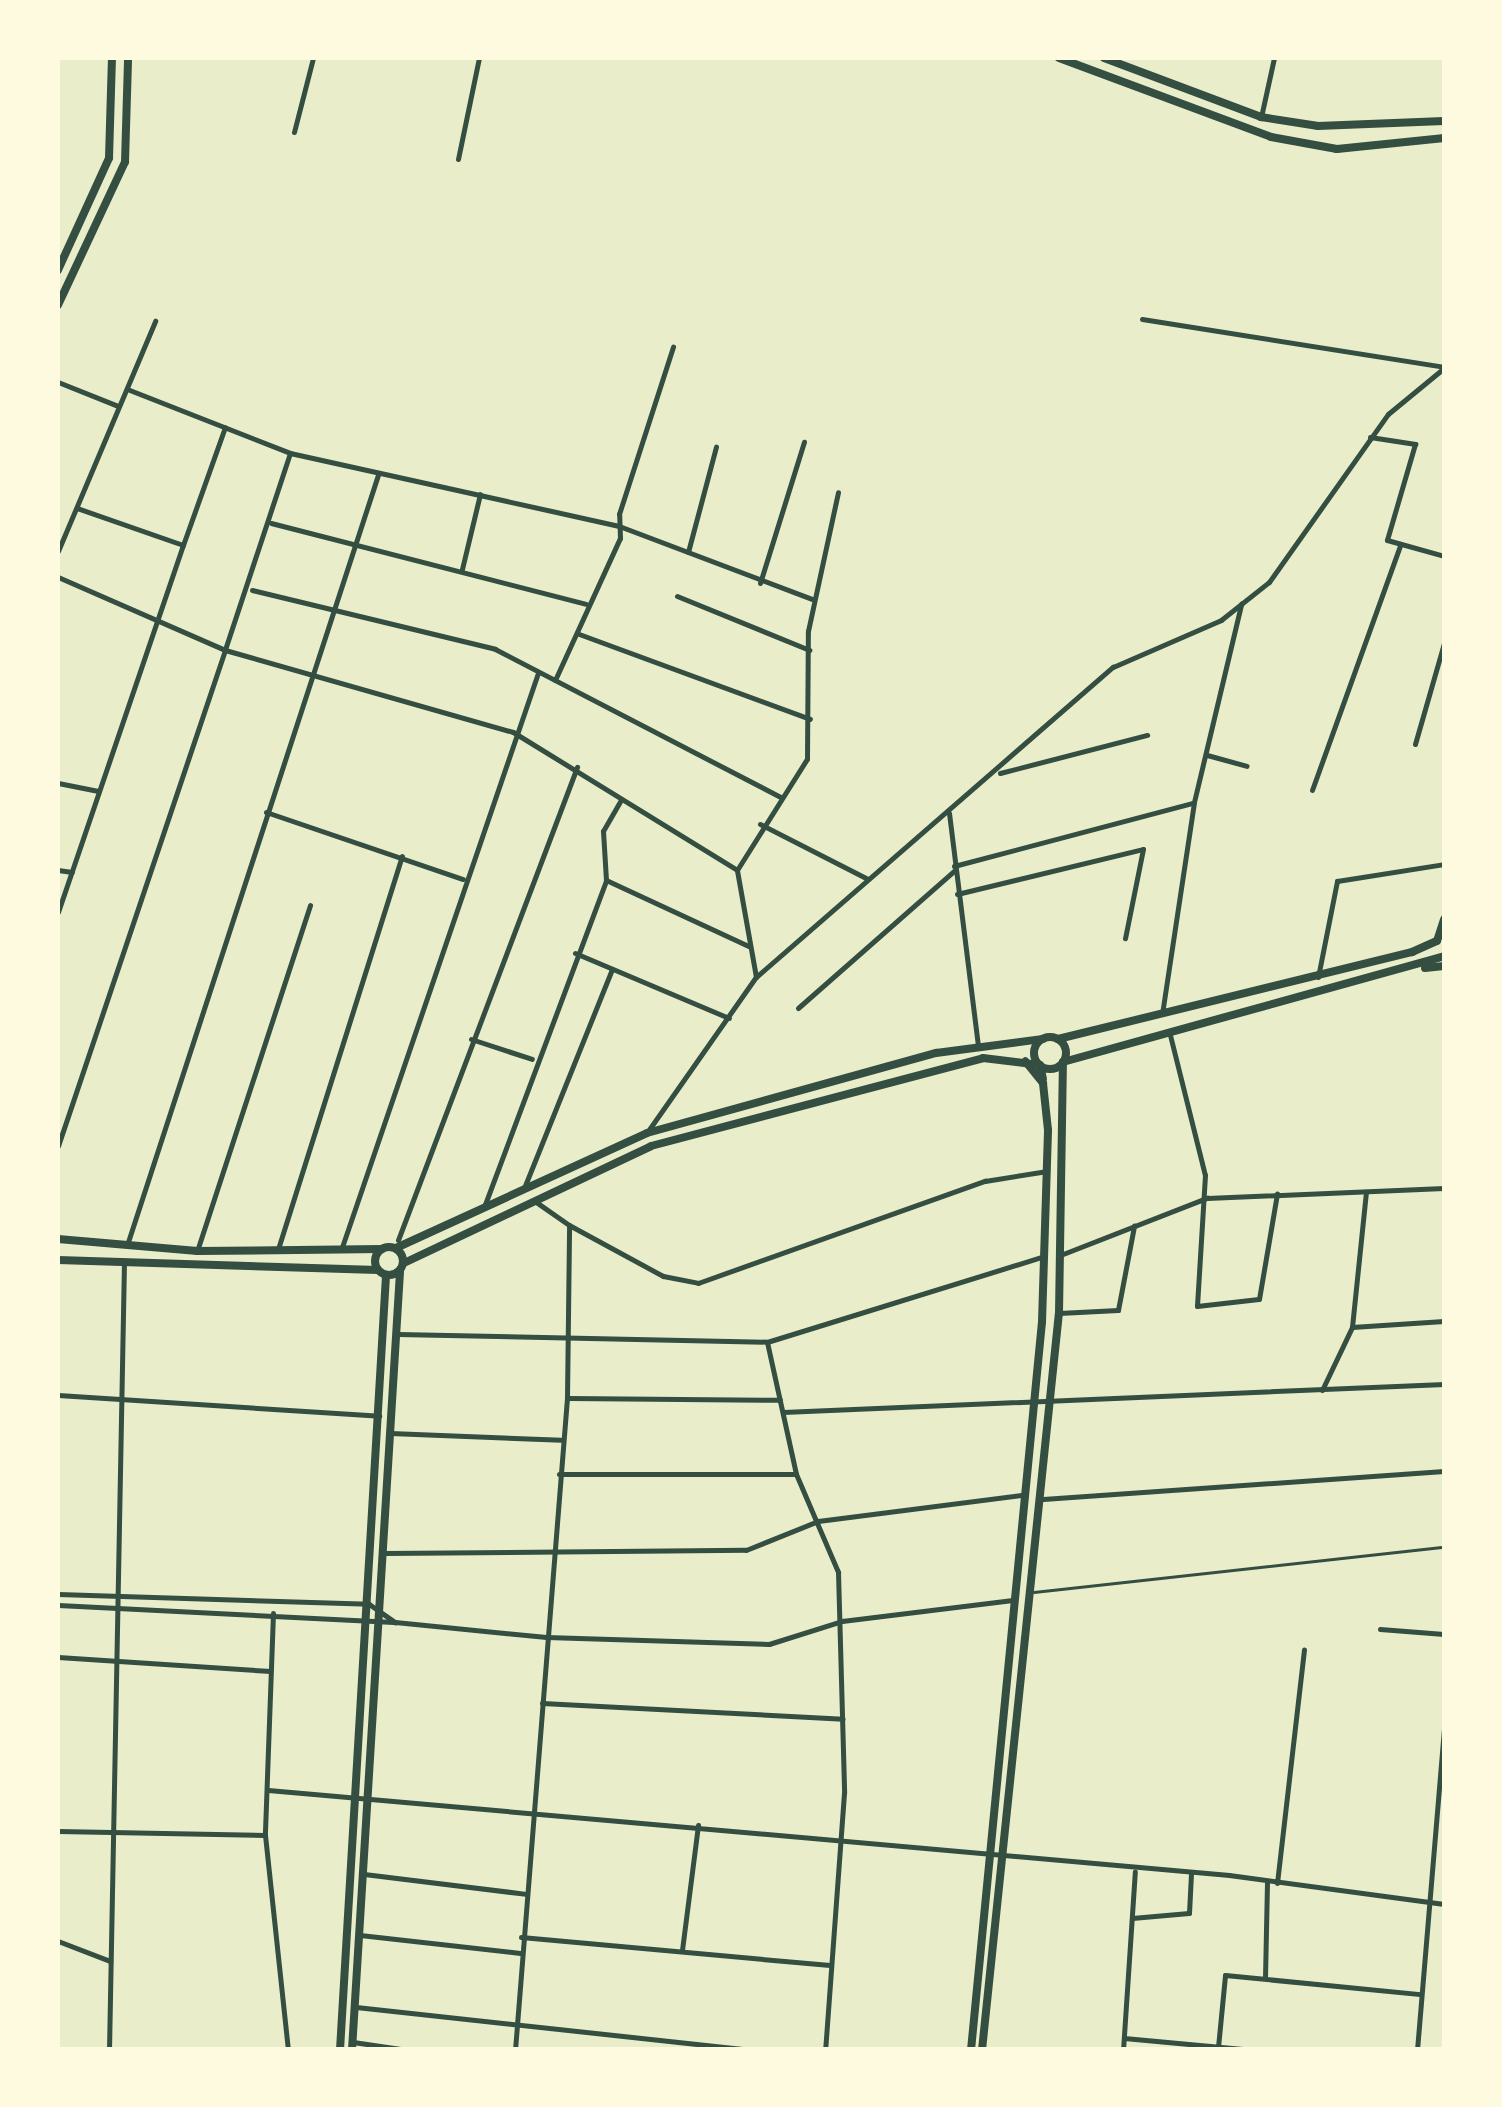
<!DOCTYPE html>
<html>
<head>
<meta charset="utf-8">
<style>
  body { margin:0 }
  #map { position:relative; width:1502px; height:2107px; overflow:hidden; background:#e9edc9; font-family:"Public Sans",sans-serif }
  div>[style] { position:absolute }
  .service>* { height:2.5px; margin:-1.25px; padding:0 1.25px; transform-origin:1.25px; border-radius:1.25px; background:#344e41 }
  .minor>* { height:5px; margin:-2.5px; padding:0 2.5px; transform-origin:2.5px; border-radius:2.5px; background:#344e41 }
  .secondary>* { height:8px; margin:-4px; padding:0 4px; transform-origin:4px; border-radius:4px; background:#344e41 }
  .secondary>.ring { margin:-4px; padding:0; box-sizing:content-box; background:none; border:8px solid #344e41; border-radius:50% }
  span { translate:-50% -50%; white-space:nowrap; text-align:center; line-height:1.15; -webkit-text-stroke:9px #fefae0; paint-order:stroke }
  .frame { position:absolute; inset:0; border:60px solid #fefae0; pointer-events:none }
</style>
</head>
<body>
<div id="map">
  <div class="service">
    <div style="left:1034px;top:1592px;width:412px;rotate:-6.3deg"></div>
  </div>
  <div class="minor">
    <div style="left:1261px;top:117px;width:60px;rotate:-77.6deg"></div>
    <div style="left:294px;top:132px;width:76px;rotate:-75.6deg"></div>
    <div style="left:458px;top:159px;width:103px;rotate:-78.3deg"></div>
    <div style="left:1142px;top:319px;width:306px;rotate:9deg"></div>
    <div style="left:58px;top:382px;width:65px;rotate:21.8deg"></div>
    <div style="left:127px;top:389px;width:175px;rotate:21.4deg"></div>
    <div style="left:290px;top:453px;width:337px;rotate:12.5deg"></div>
    <div style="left:619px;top:526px;width:206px;rotate:20.7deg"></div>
    <div style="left:1370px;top:437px;width:46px;rotate:8.8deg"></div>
    <div style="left:1415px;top:444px;width:100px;rotate:106.3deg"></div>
    <div style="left:1387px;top:540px;width:59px;rotate:15.7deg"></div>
    <div style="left:290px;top:453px;width:207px;rotate:108.3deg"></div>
    <div style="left:225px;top:650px;width:299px;rotate:15.9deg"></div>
    <div style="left:513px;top:732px;width:263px;rotate:31.6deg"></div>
    <div style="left:271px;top:523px;width:325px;rotate:14.4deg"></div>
    <div style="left:183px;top:545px;width:125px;rotate:-70.4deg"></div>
    <div style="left:58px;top:551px;width:250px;rotate:-67.1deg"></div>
    <div style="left:688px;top:552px;width:109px;rotate:-75.1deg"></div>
    <div style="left:462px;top:569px;width:77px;rotate:-76.5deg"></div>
    <div style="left:58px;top:577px;width:182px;rotate:23.6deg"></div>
    <div style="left:225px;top:650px;width:523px;rotate:108.61deg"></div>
    <div style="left:760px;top:583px;width:148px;rotate:-72.7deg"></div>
    <div style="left:252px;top:590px;width:250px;rotate:13.6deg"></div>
    <div style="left:495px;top:649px;width:321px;rotate:27.4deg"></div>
    <div style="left:677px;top:596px;width:143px;rotate:22.2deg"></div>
    <div style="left:579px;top:634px;width:246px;rotate:20.2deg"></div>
    <div style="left:555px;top:680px;width:156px;rotate:-65.4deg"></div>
    <div style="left:620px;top:538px;width:24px;rotate:-92deg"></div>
    <div style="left:619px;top:514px;width:176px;rotate:-72.1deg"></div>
    <div style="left:1415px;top:744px;width:105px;rotate:-74deg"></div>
    <div style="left:1207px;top:755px;width:41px;rotate:15.4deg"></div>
    <div style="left:1000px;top:773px;width:152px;rotate:-14.5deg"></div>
    <div style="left:58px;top:783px;width:41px;rotate:11.3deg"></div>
    <div style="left:1312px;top:790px;width:259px;rotate:-70.2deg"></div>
    <div style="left:266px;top:812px;width:208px;rotate:18.8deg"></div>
    <div style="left:949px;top:813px;width:234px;rotate:82.9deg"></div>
    <div style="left:760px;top:824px;width:121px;rotate:27deg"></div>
    <div style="left:954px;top:866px;width:246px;rotate:-14.8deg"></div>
    <div style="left:58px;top:870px;width:14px;rotate:8deg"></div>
    <div style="left:606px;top:880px;width:157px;rotate:24.9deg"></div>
    <div style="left:957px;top:894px;width:191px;rotate:-13.6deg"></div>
    <div style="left:1143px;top:849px;width:91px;rotate:101.4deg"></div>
    <div style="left:58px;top:912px;width:388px;rotate:-71.2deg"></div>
    <div style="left:183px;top:545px;width:112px;rotate:-160.8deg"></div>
    <div style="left:575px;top:953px;width:167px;rotate:22.9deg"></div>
    <div style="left:756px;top:977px;width:109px;rotate:-100.1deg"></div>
    <div style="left:737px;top:870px;width:131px;rotate:-57.8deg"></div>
    <div style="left:807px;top:759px;width:128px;rotate:-89.6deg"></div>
    <div style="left:808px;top:631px;width:142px;rotate:-77.8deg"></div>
    <div style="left:1318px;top:977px;width:98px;rotate:-78.8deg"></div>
    <div style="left:1337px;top:881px;width:108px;rotate:-9deg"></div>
    <div style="left:798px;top:1008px;width:208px;rotate:-41.3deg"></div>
    <div style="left:1162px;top:1014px;width:214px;rotate:-81.4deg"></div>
    <div style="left:1194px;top:802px;width:204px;rotate:-76.6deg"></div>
    <div style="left:1170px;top:1035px;width:144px;rotate:76deg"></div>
    <div style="left:1205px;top:1175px;width:131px;rotate:93.5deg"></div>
    <div style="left:1197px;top:1306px;width:62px;rotate:-6.4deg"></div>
    <div style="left:1259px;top:1299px;width:107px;rotate:-80.3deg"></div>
    <div style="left:471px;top:1039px;width:64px;rotate:18.2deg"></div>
    <div style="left:648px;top:1131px;width:188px;rotate:-55deg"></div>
    <div style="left:756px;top:977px;width:473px;rotate:-41deg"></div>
    <div style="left:1113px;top:667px;width:118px;rotate:-23.5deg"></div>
    <div style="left:1221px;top:620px;width:61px;rotate:-38.4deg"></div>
    <div style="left:1269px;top:582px;width:206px;rotate:-54.7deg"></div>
    <div style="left:1388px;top:414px;width:72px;rotate:-39.4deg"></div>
    <div style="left:524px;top:1188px;width:236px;rotate:-68.1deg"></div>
    <div style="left:484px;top:1207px;width:349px;rotate:-69.5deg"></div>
    <div style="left:606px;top:880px;width:49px;rotate:-93.5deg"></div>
    <div style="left:603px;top:831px;width:34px;rotate:-60deg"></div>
    <div style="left:569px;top:1225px;width:107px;rotate:28.5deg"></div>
    <div style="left:663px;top:1276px;width:36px;rotate:11deg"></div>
    <div style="left:698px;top:1283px;width:305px;rotate:-19.6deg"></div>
    <div style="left:985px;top:1181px;width:63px;rotate:-9.2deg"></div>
    <div style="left:398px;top:1240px;width:506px;rotate:-69.27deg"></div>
    <div style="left:127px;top:1245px;width:810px;rotate:-71.95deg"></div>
    <div style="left:342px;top:1247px;width:607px;rotate:-71.15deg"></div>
    <div style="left:278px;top:1249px;width:412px;rotate:-72.5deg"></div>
    <div style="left:197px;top:1251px;width:364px;rotate:-71.9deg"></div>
    <div style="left:1063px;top:1254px;width:155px;rotate:-21.3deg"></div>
    <div style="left:1207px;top:1198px;width:237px;rotate:-2.4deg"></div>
    <div style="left:1059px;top:1313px;width:59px;rotate:-2.9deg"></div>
    <div style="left:1118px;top:1310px;width:86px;rotate:-79.2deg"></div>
    <div style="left:1352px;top:1327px;width:92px;rotate:-3.7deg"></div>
    <div style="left:398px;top:1334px;width:369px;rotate:1.2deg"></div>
    <div style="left:767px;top:1342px;width:291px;rotate:-17.2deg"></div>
    <div style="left:767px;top:1342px;width:135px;rotate:77.6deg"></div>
    <div style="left:796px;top:1474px;width:107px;rotate:66.8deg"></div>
    <div style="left:838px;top:1572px;width:221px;rotate:88.4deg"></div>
    <div style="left:844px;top:1793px;width:258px;rotate:94.2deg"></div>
    <div style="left:1322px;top:1390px;width:70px;rotate:-64.5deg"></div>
    <div style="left:1352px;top:1327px;width:136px;rotate:-84.1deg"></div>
    <div style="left:58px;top:1395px;width:322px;rotate:3.7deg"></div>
    <div style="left:568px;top:1398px;width:212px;rotate:0.5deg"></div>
    <div style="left:783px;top:1412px;width:662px;rotate:-2.43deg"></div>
    <div style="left:390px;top:1433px;width:171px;rotate:2.3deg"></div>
    <div style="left:559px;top:1474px;width:237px"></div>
    <div style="left:1043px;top:1499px;width:402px;rotate:-4deg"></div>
    <div style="left:385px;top:1553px;width:361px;rotate:-0.5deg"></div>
    <div style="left:746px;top:1550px;width:78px;rotate:-21.9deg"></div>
    <div style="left:818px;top:1521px;width:205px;rotate:-7.3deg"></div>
    <div style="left:58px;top:1594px;width:311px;rotate:1.8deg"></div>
    <div style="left:369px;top:1604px;width:32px;rotate:35deg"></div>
    <div style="left:395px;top:1622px;width:152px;rotate:5.7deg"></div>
    <div style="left:546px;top:1637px;width:223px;rotate:1.8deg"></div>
    <div style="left:769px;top:1644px;width:77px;rotate:-17.5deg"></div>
    <div style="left:842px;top:1621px;width:172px;rotate:-7deg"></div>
    <div style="left:58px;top:1605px;width:336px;rotate:2.9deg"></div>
    <div style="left:273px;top:1613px;width:222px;rotate:92.1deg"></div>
    <div style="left:265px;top:1835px;width:216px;rotate:83.9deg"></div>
    <div style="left:1380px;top:1629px;width:64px;rotate:4.5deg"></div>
    <div style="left:58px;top:1657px;width:213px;rotate:3.8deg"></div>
    <div style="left:542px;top:1703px;width:301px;rotate:3deg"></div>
    <div style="left:268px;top:1790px;width:965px;rotate:5.05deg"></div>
    <div style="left:1229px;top:1875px;width:217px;rotate:7.7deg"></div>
    <div style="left:58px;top:1831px;width:206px;rotate:1.1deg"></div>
    <div style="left:364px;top:1874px;width:163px;rotate:7deg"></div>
    <div style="left:1277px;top:1883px;width:235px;rotate:-83.4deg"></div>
    <div style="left:1132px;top:1918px;width:57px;rotate:-5deg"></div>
    <div style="left:1189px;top:1913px;width:40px;rotate:-87.1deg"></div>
    <div style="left:360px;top:1935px;width:161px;rotate:6.4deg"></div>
    <div style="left:521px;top:1937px;width:310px;rotate:5.2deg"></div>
    <div style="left:58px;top:1941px;width:56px;rotate:21deg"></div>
    <div style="left:682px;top:1950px;width:126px;rotate:-82.7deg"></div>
    <div style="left:1265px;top:1978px;width:95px;rotate:-88.8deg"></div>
    <div style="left:356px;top:2007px;width:398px;rotate:6.2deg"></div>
    <div style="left:1124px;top:2038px;width:130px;rotate:5.3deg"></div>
    <div style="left:353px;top:2042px;width:55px;rotate:8.4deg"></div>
    <div style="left:1218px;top:2047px;width:72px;rotate:-84.4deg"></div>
    <div style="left:1225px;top:1975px;width:196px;rotate:5.6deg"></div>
    <div style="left:109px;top:2050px;width:786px;rotate:-88.91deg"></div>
    <div style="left:515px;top:2050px;width:654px;rotate:-85.44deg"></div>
    <div style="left:567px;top:1398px;width:173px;rotate:-89.3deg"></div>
    <div style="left:569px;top:1225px;width:40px;rotate:-145.1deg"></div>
    <div style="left:1123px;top:2050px;width:179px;rotate:-86.2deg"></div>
    <div style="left:1417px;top:2050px;width:323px;rotate:-85.2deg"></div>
  </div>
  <div class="secondary">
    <div style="left:1059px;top:58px;width:226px;rotate:20.4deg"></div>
    <div style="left:1271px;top:137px;width:67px;rotate:10.3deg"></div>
    <div style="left:1337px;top:149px;width:108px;rotate:-5.9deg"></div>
    <div style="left:1104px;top:58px;width:168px;rotate:20.6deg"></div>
    <div style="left:1261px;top:117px;width:58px;rotate:9deg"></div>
    <div style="left:1318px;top:126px;width:126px;rotate:-2.3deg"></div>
    <div style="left:58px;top:270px;width:123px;rotate:-65.5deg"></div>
    <div style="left:109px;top:158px;width:100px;rotate:-88.3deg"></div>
    <div style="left:58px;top:305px;width:158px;rotate:-64.9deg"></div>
    <div style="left:125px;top:162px;width:104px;rotate:-88.3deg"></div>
    <div style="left:1425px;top:968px;width:19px;rotate:-6deg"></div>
    <div class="ring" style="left:1034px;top:1037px;width:24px;height:24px"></div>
    <div style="left:1058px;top:1039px;width:365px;rotate:-13.8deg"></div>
    <div style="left:1412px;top:952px;width:27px;rotate:-24deg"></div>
    <div style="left:1437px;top:941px;width:23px;rotate:-72deg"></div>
    <div style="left:58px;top:1239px;width:140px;rotate:4.9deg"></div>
    <div style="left:197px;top:1251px;width:185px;rotate:-0.6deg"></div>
    <div class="ring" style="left:375px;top:1247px;width:20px;height:20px"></div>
    <div style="left:396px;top:1248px;width:276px;rotate:-24.6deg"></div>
    <div style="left:647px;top:1133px;width:300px;rotate:-15.5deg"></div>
    <div style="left:936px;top:1053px;width:108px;rotate:-7.5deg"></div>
    <div style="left:58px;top:1260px;width:320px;rotate:1.8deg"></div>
    <div style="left:404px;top:1263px;width:273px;rotate:-25.3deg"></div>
    <div style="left:651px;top:1146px;width:343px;rotate:-14.8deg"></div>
    <div style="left:983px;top:1058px;width:57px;rotate:7deg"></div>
    <div style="left:1040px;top:1065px;width:14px;rotate:78deg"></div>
    <div style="left:340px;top:2050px;width:776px;rotate:-86.6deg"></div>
    <div style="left:352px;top:2050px;width:780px;rotate:-86.47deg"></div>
    <div style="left:971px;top:2050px;width:731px;rotate:-84.43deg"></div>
    <div style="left:1042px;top:1322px;width:192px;rotate:-88.2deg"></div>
    <div style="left:1048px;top:1130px;width:47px;rotate:-96.1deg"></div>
    <div style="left:1043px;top:1083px;width:28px;rotate:-129deg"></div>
    <div style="left:982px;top:2050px;width:741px;rotate:-84.04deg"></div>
    <div style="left:1059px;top:1313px;width:251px;rotate:-89.1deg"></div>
    <div style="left:1063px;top:1062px;width:395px;rotate:-15.5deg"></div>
  </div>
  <div class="frame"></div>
</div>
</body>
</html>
